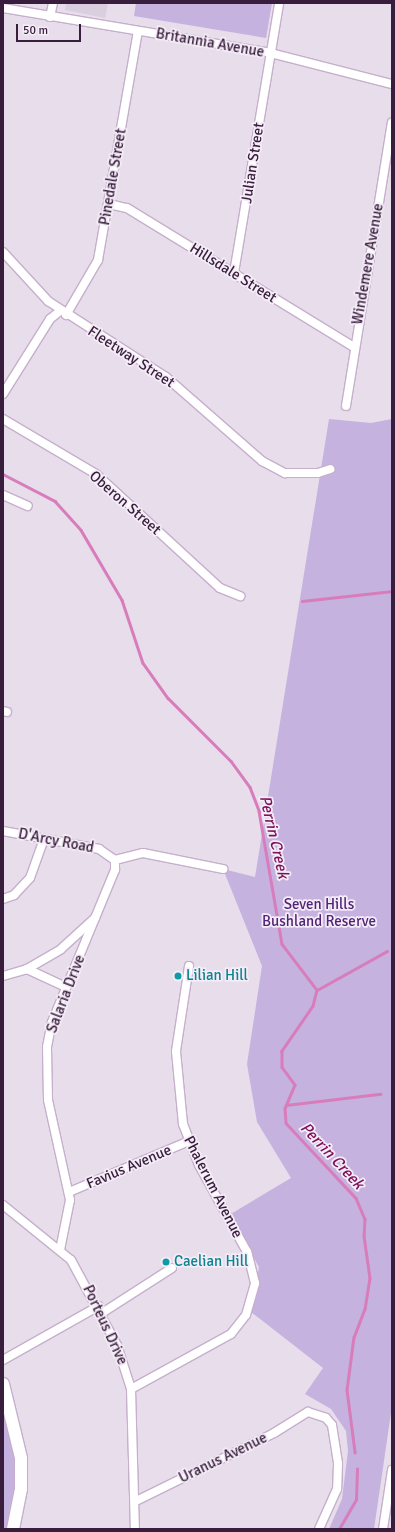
<!DOCTYPE html>
<html>
<head>
<meta charset="utf-8">
<style>
  body { margin:0 }
  #map { position:relative; width:395px; height:1532px; overflow:hidden; background:#e7ddeb; font-family:Signika,sans-serif }
  div>[style] { position:absolute }
  .built>* { inset:0; background:#dacedf }
  .green>* { inset:0; background:#c6b2df }
  .stream>* { height:2.5px; margin:-1.25px; padding:0 1.25px; transform-origin:1.25px; border-radius:1.25px; background:#d87dbb }
  .roads { filter:drop-shadow(1px 0 #c6afcc) drop-shadow(-1px 0 #c6afcc) drop-shadow(0 1px #c6afcc) drop-shadow(0 -1px #c6afcc) }
  .street>* { height:8px; margin:-4px; padding:0 4px; transform-origin:4px; border-radius:4px; background:#fff }
  .secondary>* { height:12px; margin:-6px; padding:0 6px; transform-origin:6px; border-radius:6px; background:#fff }
  .dots>* { width:11px; height:11px; translate:-50% -50%; box-sizing:border-box; border:2px solid #f4edf7; border-radius:50% }
  span { translate:-50% -50%; white-space:nowrap; text-align:center; line-height:1.15; -webkit-text-stroke:3.5px #f4edf7; paint-order:stroke }
  .street-label { font-size:15px; color:#391d3c }
  .park-label { font-size:15px; color:#512377 }
  .culture-label { font-size:15px; color:#0d838f }
  .left { translate:0 -50%; text-align:left }
  .water-label { font-size:16px; color:#7e115a; font-style:italic }
  .frame { position:absolute; inset:0; border:4px solid #391d3c; pointer-events:none }
  .scale { position:absolute; left:16px; top:24px; width:65px; height:18px; box-sizing:border-box; border:2px solid #391d3c; border-top:0; padding-left:5px; font-size:12px; line-height:14px; white-space:nowrap; color:#391d3c; -webkit-text-stroke:3px #f4edf7; paint-order:stroke }
</style>
</head>
<body>
<div id="map">
  <div class="built">
    <div style="clip-path:polygon(66px 3px,108px 3px,105px 18px,65px 10px)"></div>
  </div>
  <div class="green">
    <div style="clip-path:polygon(136px 3px,272px 3px,266px 38px,134px 16px)"></div>
    <div style="clip-path:polygon(329px 419px,371px 423px,392px 419px,392px 1406px,374px 1529px,329px 1529px,342px 1499px,348px 1451px,346px 1431px,331px 1409px,305px 1394px,323px 1368px,251px 1312px,259px 1267px,229px 1215px,291px 1178px,257px 1122px,247px 1064px,262px 966px,223px 869px,255px 877px)"></div>
    <div style="clip-path:polygon(3px 1393px,19px 1460px,10px 1529px,3px 1529px)"></div>
  </div>
  <div class="stream">
    <div style="left:3px;top:474px;width:59px;rotate:27.4deg"></div>
    <div style="left:55px;top:501px;width:39px;rotate:48deg"></div>
    <div style="left:81px;top:530px;width:81px;rotate:59.6deg"></div>
    <div style="left:122px;top:600px;width:66px;rotate:71.6deg"></div>
    <div style="left:143px;top:663px;width:43px;rotate:54.5deg"></div>
    <div style="left:168px;top:698px;width:89px;rotate:45deg"></div>
    <div style="left:231px;top:761px;width:32px;rotate:54deg"></div>
    <div style="left:250px;top:787px;width:26px;rotate:69deg"></div>
    <div style="left:259px;top:811px;width:135px;rotate:80.2deg"></div>
    <div style="left:282px;top:944px;width:58px;rotate:52.7deg"></div>
    <div style="left:317px;top:990px;width:16px;rotate:104deg"></div>
    <div style="left:313px;top:1006px;width:55px;rotate:124.6deg"></div>
    <div style="left:282px;top:1051px;width:16px;rotate:90deg"></div>
    <div style="left:282px;top:1067px;width:22px;rotate:54deg"></div>
    <div style="left:295px;top:1085px;width:25px;rotate:113deg"></div>
    <div style="left:285px;top:1108px;width:15px;rotate:86deg"></div>
    <div style="left:286px;top:1123px;width:103px;rotate:47deg"></div>
    <div style="left:356px;top:1198px;width:23px;rotate:67deg"></div>
    <div style="left:365px;top:1219px;width:17px;rotate:93deg"></div>
    <div style="left:364px;top:1236px;width:42px;rotate:81.9deg"></div>
    <div style="left:370px;top:1278px;width:31px;rotate:99deg"></div>
    <div style="left:365px;top:1309px;width:30px;rotate:111deg"></div>
    <div style="left:354px;top:1337px;width:53px;rotate:97.5deg"></div>
    <div style="left:347px;top:1390px;width:63px;rotate:82.6deg"></div>
    <div style="left:302px;top:601px;width:91px;rotate:-6.3deg"></div>
    <div style="left:317px;top:990px;width:80px;rotate:-29.1deg"></div>
    <div style="left:286px;top:1105px;width:95px;rotate:-6.7deg"></div>
    <div style="left:339px;top:1529px;width:34px;rotate:-60deg"></div>
    <div style="left:356px;top:1499px;width:30px;rotate:-88deg"></div>
  </div>
  <div class="roads">
    <div class="street">
      <div style="left:3px;top:8px;width:272px;rotate:9.5deg"></div>
      <div style="left:271px;top:53px;width:125px;rotate:14.4deg"></div>
      <div style="left:50px;top:17px;width:14px;rotate:-78deg"></div>
      <div style="left:109px;top:204px;width:18px;rotate:13deg"></div>
      <div style="left:127px;top:208px;width:266px;rotate:31.5deg"></div>
      <div style="left:3px;top:252px;width:67px;rotate:47.4deg"></div>
      <div style="left:48px;top:301px;width:140px;rotate:32.8deg"></div>
      <div style="left:166px;top:377px;width:128px;rotate:41.2deg"></div>
      <div style="left:262px;top:461px;width:26px;rotate:28deg"></div>
      <div style="left:285px;top:473px;width:33px"></div>
      <div style="left:318px;top:473px;width:13px;rotate:-18deg"></div>
      <div style="left:234px;top:273px;width:274px;rotate:-80.5deg"></div>
      <div style="left:66px;top:315px;width:64px;rotate:-59.8deg"></div>
      <div style="left:98px;top:260px;width:232px;rotate:-80.1deg"></div>
      <div style="left:3px;top:394px;width:89px;rotate:-57.9deg"></div>
      <div style="left:50px;top:319px;width:13px;rotate:-39deg"></div>
      <div style="left:346px;top:406px;width:287px;rotate:-80.8deg"></div>
      <div style="left:3px;top:419px;width:108px;rotate:30.6deg"></div>
      <div style="left:96px;top:474px;width:168px;rotate:42.6deg"></div>
      <div style="left:220px;top:588px;width:22px;rotate:22deg"></div>
      <div style="left:3px;top:495px;width:27px;rotate:24deg"></div>
      <div style="left:3px;top:711px;width:4px;rotate:14deg"></div>
      <div style="left:3px;top:831px;width:98px;rotate:10.6deg"></div>
      <div style="left:99px;top:849px;width:19px;rotate:35deg"></div>
      <div style="left:115px;top:860px;width:29px;rotate:-14deg"></div>
      <div style="left:143px;top:853px;width:82px;rotate:11.3deg"></div>
      <div style="left:3px;top:899px;width:12px;rotate:-20deg"></div>
      <div style="left:14px;top:895px;width:23px;rotate:-47deg"></div>
      <div style="left:30px;top:878px;width:41px;rotate:-70.3deg"></div>
      <div style="left:27px;top:969px;width:39px;rotate:-30deg"></div>
      <div style="left:61px;top:949px;width:46px;rotate:-42.4deg"></div>
      <div style="left:3px;top:976px;width:25px;rotate:-16deg"></div>
      <div style="left:27px;top:969px;width:43px;rotate:24.8deg"></div>
      <div style="left:69px;top:1192px;width:130px;rotate:-23deg"></div>
      <div style="left:3px;top:1205px;width:87px;rotate:39deg"></div>
      <div style="left:71px;top:1260px;width:97px;rotate:61.6deg"></div>
      <div style="left:117px;top:1345px;width:46px;rotate:72.3deg"></div>
      <div style="left:131px;top:1389px;width:140px;rotate:88.4deg"></div>
      <div style="left:60px;top:1250px;width:51px;rotate:-78.7deg"></div>
      <div style="left:70px;top:1200px;width:102px;rotate:-102.4deg"></div>
      <div style="left:48px;top:1100px;width:53px;rotate:-91.1deg"></div>
      <div style="left:47px;top:1047px;width:25px;rotate:-79deg"></div>
      <div style="left:52px;top:1022px;width:165px;rotate:-67.5deg"></div>
      <div style="left:115px;top:870px;width:10px;rotate:-90deg"></div>
      <div style="left:102px;top:1313px;width:83px;rotate:-32.7deg"></div>
      <div style="left:3px;top:1360px;width:110px;rotate:-29.4deg"></div>
      <div style="left:131px;top:1389px;width:114px;rotate:-28.8deg"></div>
      <div style="left:231px;top:1334px;width:24px;rotate:-52deg"></div>
      <div style="left:246px;top:1315px;width:33px;rotate:-74deg"></div>
      <div style="left:255px;top:1283px;width:32px;rotate:-104deg"></div>
      <div style="left:247px;top:1252px;width:99px;rotate:-118.9deg"></div>
      <div style="left:199px;top:1165px;width:44px;rotate:-111.3deg"></div>
      <div style="left:183px;top:1124px;width:73px;rotate:-95.5deg"></div>
      <div style="left:176px;top:1051px;width:86px;rotate:-81.3deg"></div>
      <div style="left:136px;top:1501px;width:154px;rotate:-26.2deg"></div>
      <div style="left:274px;top:1433px;width:40px;rotate:-32deg"></div>
      <div style="left:308px;top:1412px;width:19px;rotate:18deg"></div>
      <div style="left:326px;top:1418px;width:9px;rotate:49deg"></div>
      <div style="left:332px;top:1425px;width:39px;rotate:81deg"></div>
      <div style="left:338px;top:1464px;width:25px;rotate:92deg"></div>
      <div style="left:337px;top:1489px;width:44px;rotate:114.2deg"></div>
      <div style="left:383px;top:1529px;width:60px;rotate:-81.3deg"></div>
    </div>
    <div class="secondary">
      <div style="left:3px;top:1384px;width:76px;rotate:76.3deg"></div>
      <div style="left:21px;top:1458px;width:31px;rotate:90deg"></div>
      <div style="left:21px;top:1489px;width:41px;rotate:101.3deg"></div>
    </div>
  </div>
  <div class="dots">
    <div style="left:178px;top:976px;background:#0f9aa8"></div>
    <div style="left:166px;top:1262px;background:#0f9aa8"></div>
  </div>
  <div class="street-label">
    <span style="left:210px;top:43px;rotate:10deg">Britannia Avenue</span>
    <span style="left:253px;top:163px;rotate:-81deg">Julian Street</span>
    <span style="left:113px;top:177px;rotate:-80deg">Pinedale Street</span>
    <span style="left:368px;top:264px;rotate:-80deg">Windemere Avenue</span>
    <span style="left:233px;top:273px;rotate:32deg">Hillsdale Street</span>
    <span style="left:131px;top:357px;rotate:33deg">Fleetway Street</span>
    <span style="left:125px;top:503px;rotate:41deg">Oberon Street</span>
    <span style="left:56px;top:841px;rotate:11deg">D'Arcy Road</span>
    <span style="left:66px;top:994px;rotate:-69deg">Salaria Drive</span>
    <span style="left:129px;top:1167px;rotate:-23deg">Favius Avenue</span>
    <span style="left:213px;top:1187px;rotate:63deg">Phalerum Avenue</span>
    <span style="left:105px;top:1325px;rotate:65deg">Porteus Drive</span>
    <span style="left:223px;top:1458px;rotate:-26deg">Uranus Avenue</span>
  </div>
  <div class="park-label">
    <span style="left:319px;top:913px">Seven Hills<br>Bushland Reserve</span>
  </div>
  <div class="culture-label">
    <span class="left" style="left:186px;top:976px">Lilian Hill</span>
    <span class="left" style="left:174px;top:1262px">Caelian Hill</span>
  </div>
  <div class="water-label">
    <span style="left:274px;top:837px;rotate:77deg">Perrin Creek</span>
    <span style="left:332px;top:1156px;rotate:47deg">Perrin Creek</span>
  </div>
  <div class="frame"></div>
  <div class="scale">50 m</div>
</div>
</body>
</html>
